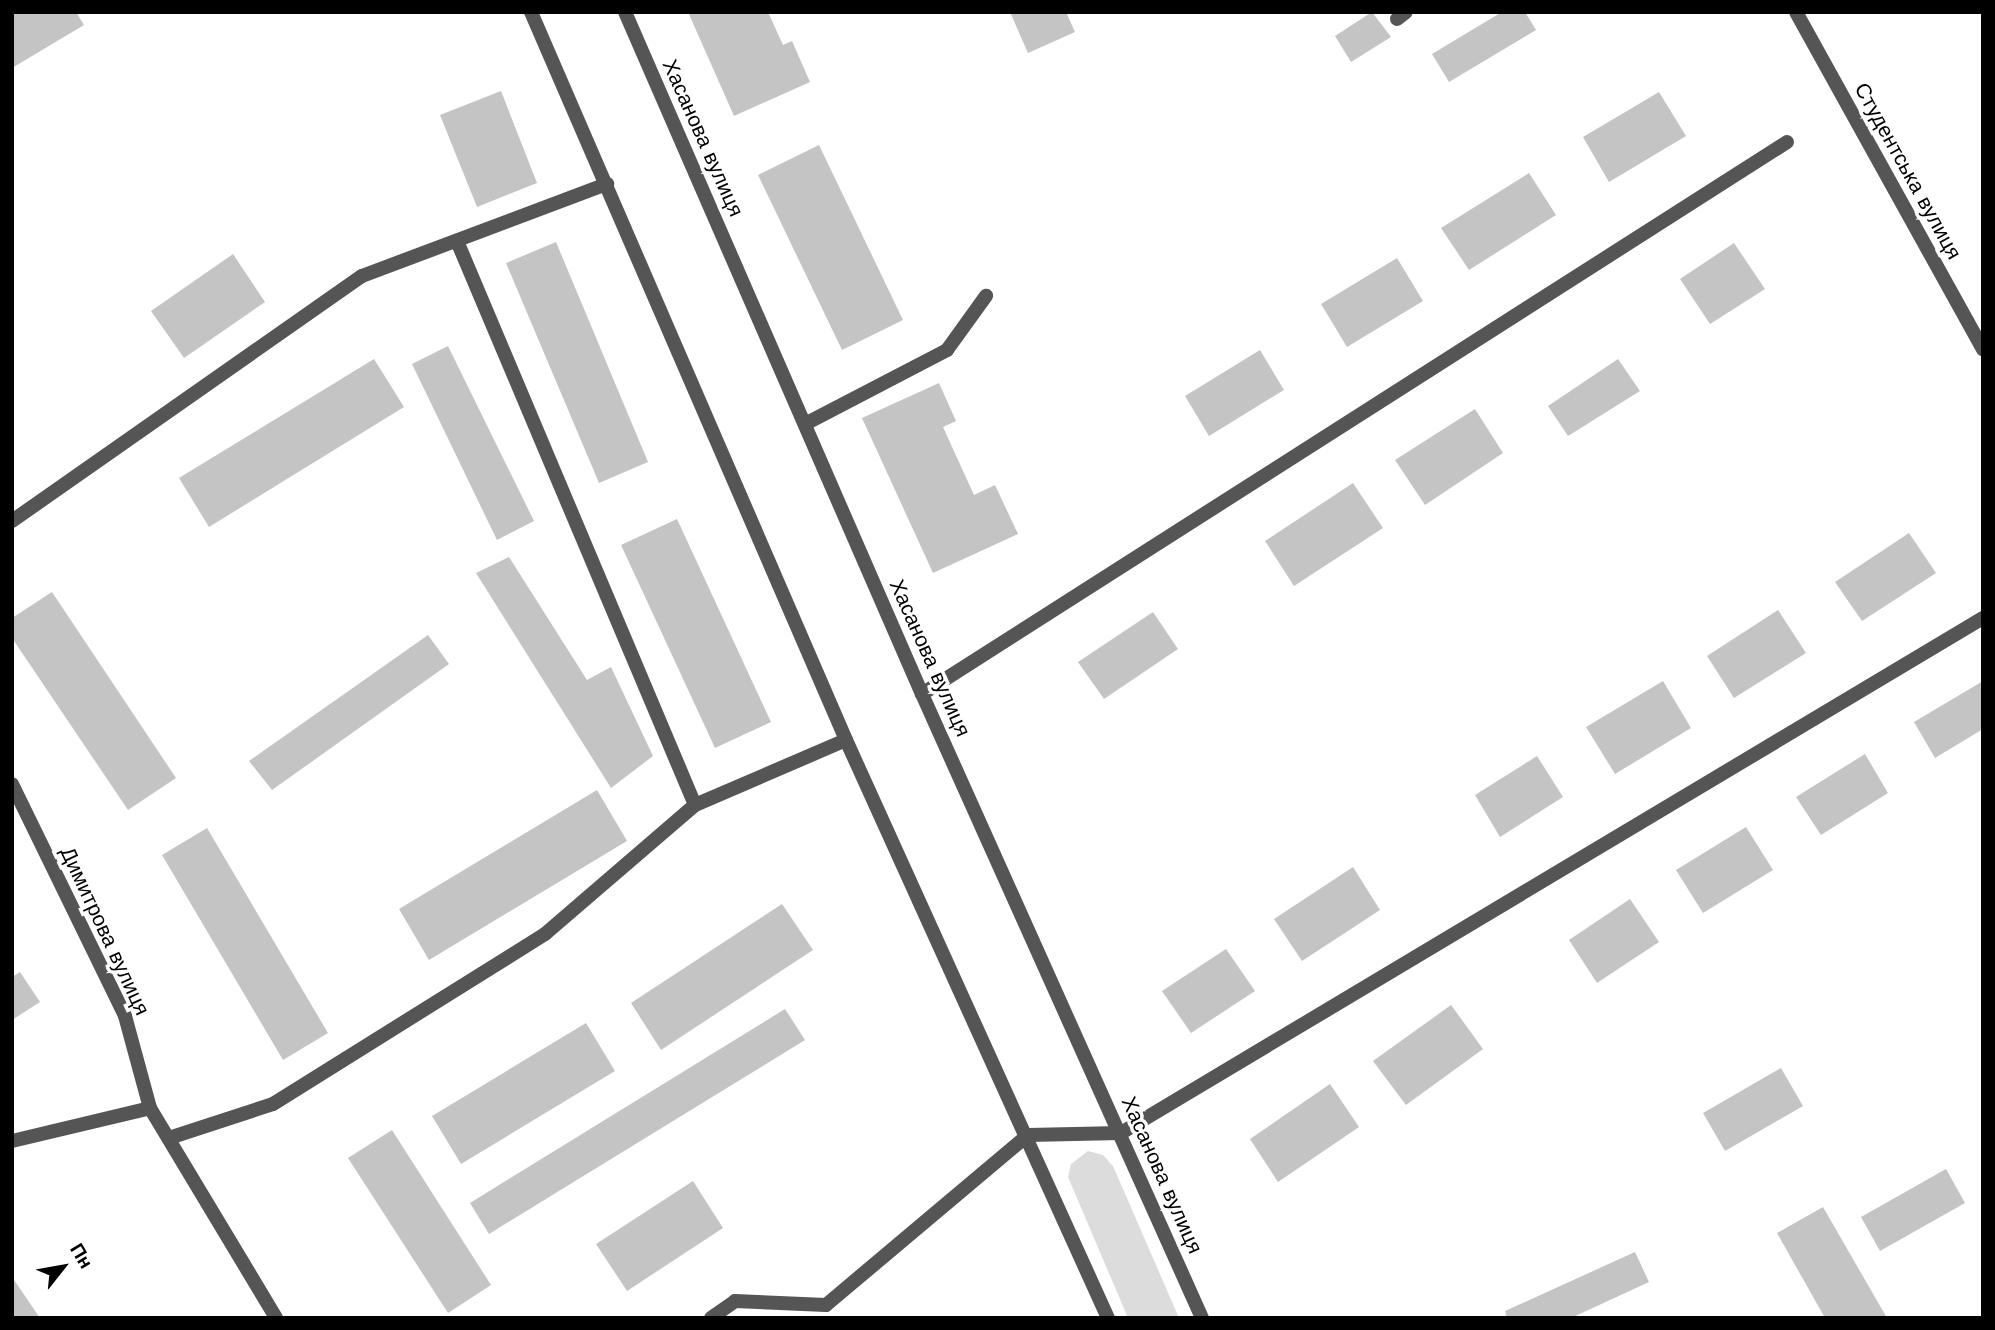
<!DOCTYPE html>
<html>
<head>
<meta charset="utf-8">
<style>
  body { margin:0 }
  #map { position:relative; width:1995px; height:1330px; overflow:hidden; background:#fff; font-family:"Work Sans",sans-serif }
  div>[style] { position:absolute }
  .green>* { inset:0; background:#dcdcdc }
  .building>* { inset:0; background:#c4c4c4 }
  .lane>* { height:14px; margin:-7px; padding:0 7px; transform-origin:7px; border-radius:7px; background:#555 }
  .street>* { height:14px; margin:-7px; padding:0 7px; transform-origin:7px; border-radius:7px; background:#555 }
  span { translate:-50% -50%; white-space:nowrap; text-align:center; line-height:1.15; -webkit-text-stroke:7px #fff; paint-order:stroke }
  .street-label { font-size:21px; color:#000 }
  .frame { position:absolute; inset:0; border:14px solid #000; pointer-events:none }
  .north { position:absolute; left:28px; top:1232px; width:70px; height:70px; -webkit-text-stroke:5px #fff; paint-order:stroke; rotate:59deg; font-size:19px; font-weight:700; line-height:28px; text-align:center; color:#000 }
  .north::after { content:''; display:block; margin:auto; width:24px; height:32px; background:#000; clip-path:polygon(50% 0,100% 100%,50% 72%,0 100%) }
</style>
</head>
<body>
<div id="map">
  <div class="green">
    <div style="clip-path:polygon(1088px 1151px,1103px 1155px,1113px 1166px,1179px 1318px,1128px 1318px,1068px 1177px,1071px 1164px)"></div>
  </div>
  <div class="building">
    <div style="clip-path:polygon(12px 12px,76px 12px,84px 25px,12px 68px)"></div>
    <div style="clip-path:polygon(688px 12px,768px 12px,783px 45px,792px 41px,810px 82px,734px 116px)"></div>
    <div style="clip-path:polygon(1010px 12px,1066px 12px,1075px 32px,1028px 53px)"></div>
    <div style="clip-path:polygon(1372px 12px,1391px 37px,1351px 62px,1335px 36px)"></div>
    <div style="clip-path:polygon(1502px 12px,1525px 12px,1536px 30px,1449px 82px,1432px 54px)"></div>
    <div style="clip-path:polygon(501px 91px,537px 183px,477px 207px,440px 115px)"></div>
    <div style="clip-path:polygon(1659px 92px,1686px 136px,1609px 182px,1583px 137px)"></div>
    <div style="clip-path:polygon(819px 145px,903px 320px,842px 350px,758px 175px)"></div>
    <div style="clip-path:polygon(1529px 173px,1556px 215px,1469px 270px,1441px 228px)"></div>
    <div style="clip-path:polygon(556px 242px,648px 462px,599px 483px,506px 263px)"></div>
    <div style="clip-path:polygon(1734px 243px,1765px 289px,1710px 324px,1680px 279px)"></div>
    <div style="clip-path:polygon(233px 254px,265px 302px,184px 358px,151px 311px)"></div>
    <div style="clip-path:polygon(1397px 258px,1423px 301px,1347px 347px,1321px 304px)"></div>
    <div style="clip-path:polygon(448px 346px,534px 521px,497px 540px,412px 364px)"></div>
    <div style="clip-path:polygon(1260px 350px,1284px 390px,1209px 436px,1185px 396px)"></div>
    <div style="clip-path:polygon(374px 359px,404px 407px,209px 527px,179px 478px)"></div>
    <div style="clip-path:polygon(1618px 359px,1640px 391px,1568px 436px,1548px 406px)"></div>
    <div style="clip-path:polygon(939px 383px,956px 421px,943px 427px,974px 495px,995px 485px,1018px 534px,933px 573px,862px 418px)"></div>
    <div style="clip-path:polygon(1475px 409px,1503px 453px,1425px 505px,1395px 460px)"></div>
    <div style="clip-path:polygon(1353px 483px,1383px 528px,1294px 586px,1265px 541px)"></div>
    <div style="clip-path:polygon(677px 519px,771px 722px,715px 748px,621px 545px)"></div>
    <div style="clip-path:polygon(1909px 533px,1936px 573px,1862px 621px,1835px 582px)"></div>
    <div style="clip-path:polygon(509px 557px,587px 680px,611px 667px,653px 756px,611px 788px,476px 573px)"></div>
    <div style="clip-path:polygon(52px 592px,176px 778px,128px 810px,12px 638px,12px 618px)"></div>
    <div style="clip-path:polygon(1778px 610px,1806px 653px,1734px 698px,1707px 656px)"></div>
    <div style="clip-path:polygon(1153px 612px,1178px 649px,1104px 699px,1078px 662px)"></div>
    <div style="clip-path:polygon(428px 635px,449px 664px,272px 790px,249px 761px)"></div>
    <div style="clip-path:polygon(1663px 681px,1691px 728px,1615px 774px,1586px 727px)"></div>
    <div style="clip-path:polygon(1983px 681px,1983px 729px,1935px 758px,1914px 722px)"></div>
    <div style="clip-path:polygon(1865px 754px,1888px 793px,1821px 835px,1796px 797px)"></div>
    <div style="clip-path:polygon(1537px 756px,1563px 797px,1500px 837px,1475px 795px)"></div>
    <div style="clip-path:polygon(597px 790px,627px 841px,429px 960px,399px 909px)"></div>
    <div style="clip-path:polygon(1746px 827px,1773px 870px,1703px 913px,1676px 870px)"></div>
    <div style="clip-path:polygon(207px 828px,328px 1033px,283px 1060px,162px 855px)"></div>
    <div style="clip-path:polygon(1353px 867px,1380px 910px,1302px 961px,1274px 919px)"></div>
    <div style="clip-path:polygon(1630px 899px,1659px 942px,1597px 983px,1569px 940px)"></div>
    <div style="clip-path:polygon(782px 904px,813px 950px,661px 1050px,631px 1003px)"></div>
    <div style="clip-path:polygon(1226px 949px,1255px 991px,1191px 1033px,1162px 991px)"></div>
    <div style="clip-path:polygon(20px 972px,40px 1002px,12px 1020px,12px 977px)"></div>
    <div style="clip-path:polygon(1451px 1005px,1483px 1049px,1406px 1105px,1373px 1061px)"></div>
    <div style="clip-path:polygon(785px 1009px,805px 1040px,489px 1234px,470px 1203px)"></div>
    <div style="clip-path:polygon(586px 1023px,615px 1071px,461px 1164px,432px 1116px)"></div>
    <div style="clip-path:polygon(1781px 1068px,1803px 1106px,1725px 1151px,1703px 1113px)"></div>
    <div style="clip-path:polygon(1330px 1084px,1359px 1127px,1278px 1182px,1250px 1139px)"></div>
    <div style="clip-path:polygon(392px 1130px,491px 1285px,448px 1313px,348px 1158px)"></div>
    <div style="clip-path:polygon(1946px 1169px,1965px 1203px,1880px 1251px,1861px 1217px)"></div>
    <div style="clip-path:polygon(693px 1181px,723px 1228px,627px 1291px,596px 1244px)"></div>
    <div style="clip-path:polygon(1823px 1207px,1887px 1318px,1825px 1318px,1777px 1233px)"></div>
    <div style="clip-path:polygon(1635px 1252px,1649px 1282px,1571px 1318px,1507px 1318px,1505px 1311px)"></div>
    <div style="clip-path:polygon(12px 1277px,40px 1318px,12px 1318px)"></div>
  </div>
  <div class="lane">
    <div style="left:1397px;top:19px;width:11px;rotate:-38deg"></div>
    <div style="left:457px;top:241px;width:612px;rotate:67.12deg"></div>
    <div style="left:805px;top:424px;width:160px;rotate:-27.5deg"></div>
    <div style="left:947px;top:350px;width:67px;rotate:-54.2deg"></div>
    <div style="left:711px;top:1318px;width:29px;rotate:-35deg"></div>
    <div style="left:735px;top:1301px;width:91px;rotate:2.5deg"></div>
    <div style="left:826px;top:1305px;width:264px;rotate:-40.1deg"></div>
  </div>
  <div class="street">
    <div style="left:531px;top:12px;width:793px;rotate:66.6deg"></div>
    <div style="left:846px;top:740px;width:635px;rotate:65.62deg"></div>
    <div style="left:625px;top:12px;width:744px;rotate:66.47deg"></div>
    <div style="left:922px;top:694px;width:684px;rotate:65.83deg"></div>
    <div style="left:1796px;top:12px;width:386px;rotate:61deg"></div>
    <div style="left:12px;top:521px;width:427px;rotate:-35deg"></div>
    <div style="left:362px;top:276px;width:262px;rotate:-20.6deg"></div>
    <div style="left:922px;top:694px;width:1026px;rotate:-32.54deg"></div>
    <div style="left:12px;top:784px;width:258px;rotate:64deg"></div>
    <div style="left:125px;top:1016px;width:95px;rotate:74.8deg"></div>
    <div style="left:150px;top:1108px;width:245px;rotate:59deg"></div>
    <div style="left:1028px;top:1135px;width:93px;rotate:-1.2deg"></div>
    <div style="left:1121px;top:1133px;width:1004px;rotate:-30.86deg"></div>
    <div style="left:169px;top:1138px;width:109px;rotate:-18.1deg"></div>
    <div style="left:273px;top:1104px;width:321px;rotate:-32deg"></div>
    <div style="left:545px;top:934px;width:198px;rotate:-40.7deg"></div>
    <div style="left:695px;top:805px;width:164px;rotate:-23.3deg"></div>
    <div style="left:12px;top:1141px;width:142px;rotate:-13.4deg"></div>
  </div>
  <div class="street-label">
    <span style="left:703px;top:138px;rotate:66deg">Хасанова вулиця</span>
    <span style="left:1908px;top:171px;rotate:61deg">Студентська вулиця</span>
    <span style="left:930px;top:658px;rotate:66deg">Хасанова вулиця</span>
    <span style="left:105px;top:931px;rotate:65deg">Димитрова вулиця</span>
    <span style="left:1162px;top:1175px;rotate:66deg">Хасанова вулиця</span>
  </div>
  <div class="frame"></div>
  <div class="north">Пн</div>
</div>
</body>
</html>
